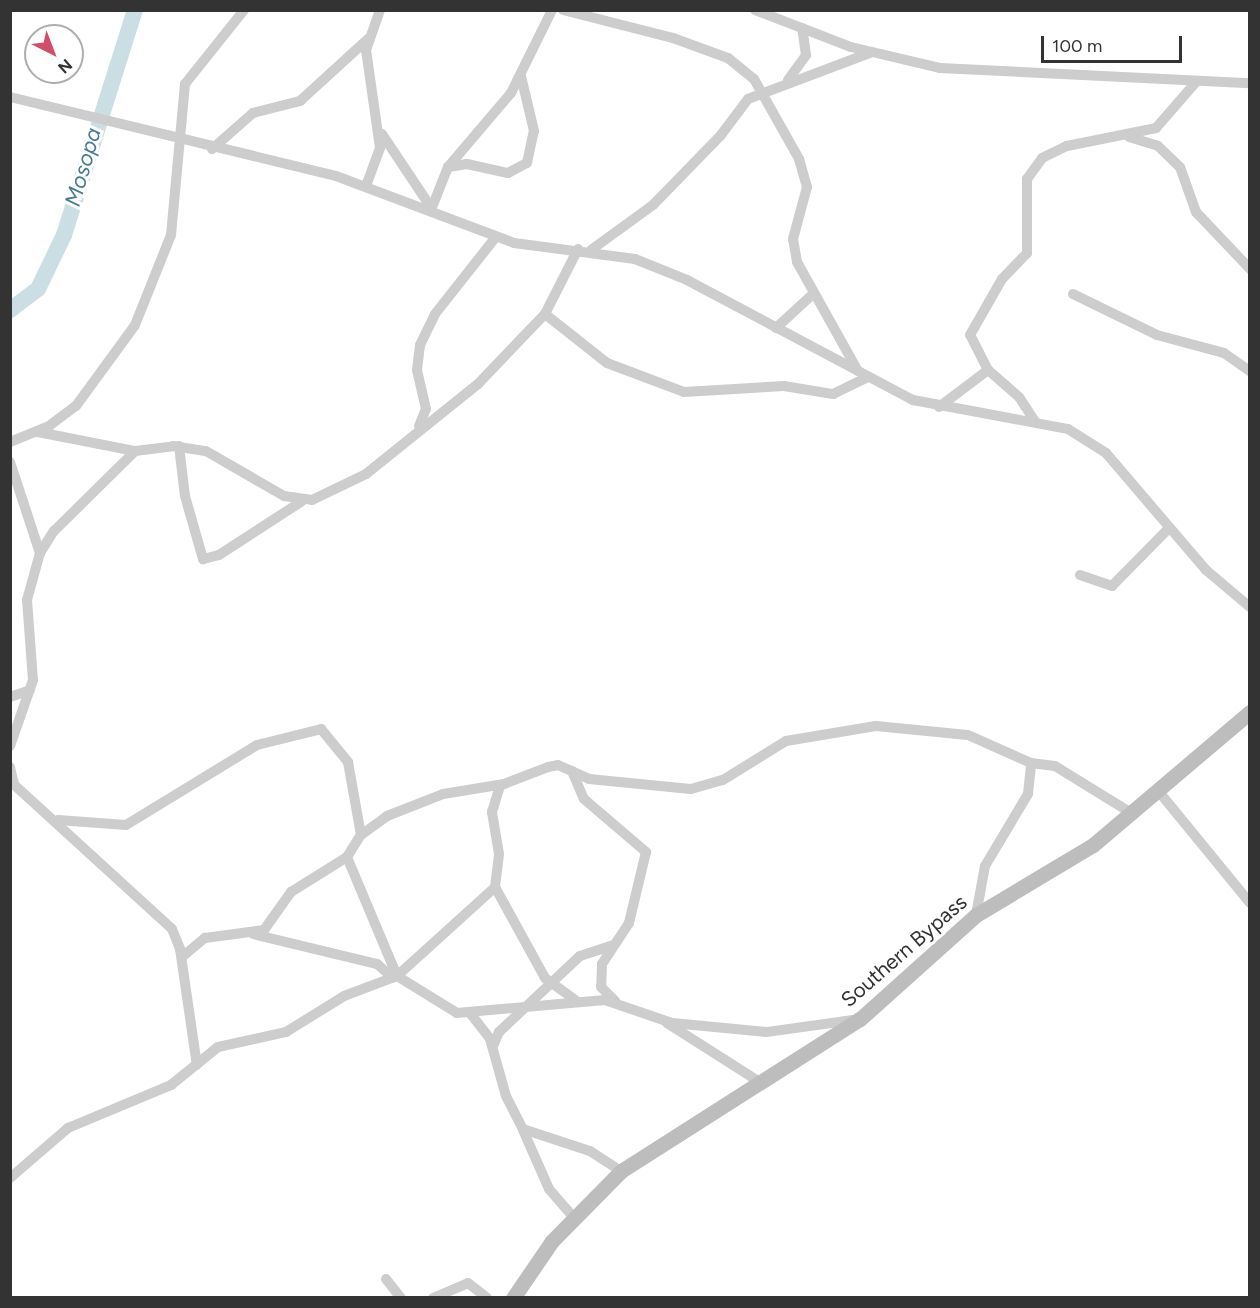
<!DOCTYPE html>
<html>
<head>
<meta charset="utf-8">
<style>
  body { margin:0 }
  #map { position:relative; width:1260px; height:1308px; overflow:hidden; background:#fff; font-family:Figtree,sans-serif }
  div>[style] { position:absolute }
  .river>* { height:16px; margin:-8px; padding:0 8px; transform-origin:8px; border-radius:8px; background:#cadee4 }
  .street>* { height:10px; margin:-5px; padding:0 5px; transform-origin:5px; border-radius:5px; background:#cdcdcd }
  .secondary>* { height:15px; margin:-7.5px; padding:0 7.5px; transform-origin:7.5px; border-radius:7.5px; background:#bdbdbd }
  span { translate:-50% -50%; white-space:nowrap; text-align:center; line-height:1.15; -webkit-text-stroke:6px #fff; paint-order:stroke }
  .street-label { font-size:21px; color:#333 }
  .water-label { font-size:22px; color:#497c8d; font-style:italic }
  .frame { position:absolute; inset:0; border:12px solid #333; pointer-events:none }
  .north { position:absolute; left:24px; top:24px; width:60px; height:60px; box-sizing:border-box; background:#fff; border:2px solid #adadad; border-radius:50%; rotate:138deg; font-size:16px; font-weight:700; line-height:24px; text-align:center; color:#333 }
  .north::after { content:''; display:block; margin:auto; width:21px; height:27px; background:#d24d69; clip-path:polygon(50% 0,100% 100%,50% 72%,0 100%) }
  .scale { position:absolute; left:1041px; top:36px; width:141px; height:27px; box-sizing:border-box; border:3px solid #333; border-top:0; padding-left:8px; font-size:18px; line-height:21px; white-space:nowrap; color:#333; -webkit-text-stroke:4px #fff; paint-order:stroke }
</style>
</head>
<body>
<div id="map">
  <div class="river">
    <div style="left:10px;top:310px;width:35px;rotate:-37deg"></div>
    <div style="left:38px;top:289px;width:60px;rotate:-64.3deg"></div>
    <div style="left:64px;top:235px;width:236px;rotate:-72.5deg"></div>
  </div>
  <div class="street">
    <div style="left:563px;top:10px;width:114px;rotate:14.3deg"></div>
    <div style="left:673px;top:38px;width:59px;rotate:20deg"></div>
    <div style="left:728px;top:58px;width:33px;rotate:39deg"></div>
    <div style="left:754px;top:79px;width:92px;rotate:60.6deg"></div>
    <div style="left:799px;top:159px;width:29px;rotate:74deg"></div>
    <div style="left:807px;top:187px;width:54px;rotate:105.1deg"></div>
    <div style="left:793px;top:239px;width:23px;rotate:80deg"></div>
    <div style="left:797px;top:262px;width:125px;rotate:60.8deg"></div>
    <div style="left:755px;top:10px;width:103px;rotate:21.1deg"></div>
    <div style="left:851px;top:47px;width:91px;rotate:13.3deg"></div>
    <div style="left:940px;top:68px;width:310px;rotate:2.8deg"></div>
    <div style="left:788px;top:80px;width:31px;rotate:-54deg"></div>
    <div style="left:806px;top:55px;width:27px;rotate:-98deg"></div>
    <div style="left:10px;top:97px;width:335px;rotate:13.6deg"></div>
    <div style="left:336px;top:176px;width:190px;rotate:20.6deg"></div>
    <div style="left:514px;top:243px;width:122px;rotate:7.5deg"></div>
    <div style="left:635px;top:259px;width:56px;rotate:22deg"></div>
    <div style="left:687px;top:280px;width:256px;rotate:28deg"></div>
    <div style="left:913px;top:400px;width:158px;rotate:10.6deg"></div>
    <div style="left:1068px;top:429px;width:45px;rotate:32.3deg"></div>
    <div style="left:1106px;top:453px;width:154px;rotate:49.5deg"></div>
    <div style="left:1206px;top:570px;width:57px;rotate:40.1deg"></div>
    <div style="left:382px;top:134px;width:90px;rotate:56.3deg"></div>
    <div style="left:1129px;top:137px;width:30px;rotate:17deg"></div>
    <div style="left:1158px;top:146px;width:30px;rotate:44deg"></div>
    <div style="left:1180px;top:167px;width:48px;rotate:70.4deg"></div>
    <div style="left:1196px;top:212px;width:79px;rotate:46.5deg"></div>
    <div style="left:212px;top:149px;width:55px;rotate:-41.3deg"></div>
    <div style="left:253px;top:113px;width:49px;rotate:-14.3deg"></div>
    <div style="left:300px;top:101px;width:92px;rotate:-42.4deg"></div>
    <div style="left:448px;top:167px;width:19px;rotate:-9deg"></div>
    <div style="left:467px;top:164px;width:42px;rotate:12.4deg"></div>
    <div style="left:508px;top:173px;width:21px;rotate:-28deg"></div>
    <div style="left:527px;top:163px;width:33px;rotate:-78deg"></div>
    <div style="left:534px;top:131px;width:57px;rotate:-103.3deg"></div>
    <div style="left:366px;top:186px;width:40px;rotate:-69.8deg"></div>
    <div style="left:380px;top:148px;width:99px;rotate:-98.1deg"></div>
    <div style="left:366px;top:50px;width:42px;rotate:-70.7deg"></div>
    <div style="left:433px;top:205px;width:41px;rotate:-68.5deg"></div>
    <div style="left:448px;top:167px;width:97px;rotate:-49.6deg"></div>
    <div style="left:511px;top:93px;width:93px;rotate:-63.7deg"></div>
    <div style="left:591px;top:250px;width:77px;rotate:-36deg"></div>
    <div style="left:653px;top:205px;width:98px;rotate:-45.8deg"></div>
    <div style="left:721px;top:135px;width:45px;rotate:-53.1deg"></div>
    <div style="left:748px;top:99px;width:130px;rotate:-20.7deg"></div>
    <div style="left:1073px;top:294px;width:93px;rotate:26deg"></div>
    <div style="left:1157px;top:335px;width:69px;rotate:15deg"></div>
    <div style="left:1224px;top:353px;width:32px;rotate:35deg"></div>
    <div style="left:545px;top:314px;width:79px;rotate:38.3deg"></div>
    <div style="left:607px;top:363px;width:82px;rotate:20.6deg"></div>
    <div style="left:684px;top:392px;width:100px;rotate:-3.4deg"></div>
    <div style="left:784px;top:386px;width:50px;rotate:9.3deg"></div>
    <div style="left:833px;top:394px;width:39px;rotate:-26deg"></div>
    <div style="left:776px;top:328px;width:50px;rotate:-42.6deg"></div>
    <div style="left:939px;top:407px;width:61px;rotate:-37.1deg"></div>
    <div style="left:1034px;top:420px;width:27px;rotate:-123deg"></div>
    <div style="left:1019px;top:397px;width:41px;rotate:-138.9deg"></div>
    <div style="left:988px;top:370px;width:39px;rotate:-117deg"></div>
    <div style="left:970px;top:335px;width:64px;rotate:-60.3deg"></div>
    <div style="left:1002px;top:279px;width:36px;rotate:-46deg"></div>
    <div style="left:1027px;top:253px;width:74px;rotate:-90deg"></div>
    <div style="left:1027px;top:179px;width:26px;rotate:-54deg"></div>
    <div style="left:1042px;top:158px;width:28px;rotate:-26deg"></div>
    <div style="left:1067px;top:146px;width:91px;rotate:-11.4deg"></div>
    <div style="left:1156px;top:128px;width:61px;rotate:-49deg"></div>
    <div style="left:419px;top:426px;width:18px;rotate:-68deg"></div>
    <div style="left:426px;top:409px;width:40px;rotate:-103deg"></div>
    <div style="left:417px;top:370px;width:25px;rotate:-83deg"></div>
    <div style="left:420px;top:345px;width:34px;rotate:-64deg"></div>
    <div style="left:435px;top:314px;width:97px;rotate:-51.7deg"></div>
    <div style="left:38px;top:432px;width:99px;rotate:11.1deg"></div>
    <div style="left:135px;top:451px;width:38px;rotate:-7deg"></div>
    <div style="left:173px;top:446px;width:33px;rotate:9deg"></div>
    <div style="left:206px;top:451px;width:90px;rotate:30deg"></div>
    <div style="left:284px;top:496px;width:28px;rotate:8deg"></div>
    <div style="left:312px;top:500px;width:60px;rotate:-25.7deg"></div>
    <div style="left:366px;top:474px;width:144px;rotate:-38.8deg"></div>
    <div style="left:478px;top:384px;width:97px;rotate:-46.3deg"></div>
    <div style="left:545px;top:314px;width:73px;rotate:-63.1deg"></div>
    <div style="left:10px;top:442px;width:42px;rotate:-22.3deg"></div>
    <div style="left:49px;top:426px;width:34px;rotate:-37deg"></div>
    <div style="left:76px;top:406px;width:100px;rotate:-53.9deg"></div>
    <div style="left:135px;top:325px;width:97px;rotate:-68.2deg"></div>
    <div style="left:171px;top:235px;width:152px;rotate:-84.7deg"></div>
    <div style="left:185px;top:84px;width:95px;rotate:-51.4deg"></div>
    <div style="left:179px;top:446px;width:50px;rotate:83.2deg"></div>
    <div style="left:185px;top:496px;width:66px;rotate:74.1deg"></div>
    <div style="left:203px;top:559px;width:16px;rotate:-14deg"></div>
    <div style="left:219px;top:555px;width:99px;rotate:-33deg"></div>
    <div style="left:10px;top:462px;width:96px;rotate:71.8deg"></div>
    <div style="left:40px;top:553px;width:49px;rotate:105.5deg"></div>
    <div style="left:27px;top:600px;width:80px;rotate:85.7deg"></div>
    <div style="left:33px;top:680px;width:70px;rotate:109.2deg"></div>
    <div style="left:40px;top:553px;width:26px;rotate:-58deg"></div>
    <div style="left:54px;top:531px;width:114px;rotate:-44.6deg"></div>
    <div style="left:1080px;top:575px;width:34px;rotate:19deg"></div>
    <div style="left:1112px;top:586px;width:81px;rotate:-45.5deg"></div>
    <div style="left:10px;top:697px;width:21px;rotate:-19deg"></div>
    <div style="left:10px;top:767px;width:17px;rotate:77deg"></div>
    <div style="left:572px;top:771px;width:30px;rotate:67deg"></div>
    <div style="left:584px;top:799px;width:82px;rotate:40.5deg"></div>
    <div style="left:646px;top:852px;width:73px;rotate:103.5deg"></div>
    <div style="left:629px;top:923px;width:49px;rotate:123.4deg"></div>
    <div style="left:602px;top:964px;width:23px;rotate:92deg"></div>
    <div style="left:601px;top:987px;width:20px;rotate:45deg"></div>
    <div style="left:10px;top:781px;width:219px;rotate:42.4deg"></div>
    <div style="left:172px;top:929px;width:22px;rotate:68deg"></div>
    <div style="left:180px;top:949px;width:117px;rotate:81.7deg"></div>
    <div style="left:1160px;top:793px;width:142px;rotate:50.7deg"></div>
    <div style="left:58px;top:820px;width:68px;rotate:4.2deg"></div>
    <div style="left:126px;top:825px;width:153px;rotate:-31.4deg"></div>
    <div style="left:257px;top:745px;width:66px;rotate:-14deg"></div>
    <div style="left:321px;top:729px;width:43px;rotate:50.7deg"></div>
    <div style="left:348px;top:762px;width:74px;rotate:79.9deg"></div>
    <div style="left:495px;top:887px;width:104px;rotate:61.2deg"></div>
    <div style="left:545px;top:978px;width:39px;rotate:36deg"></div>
    <div style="left:976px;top:915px;width:50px;rotate:-79.6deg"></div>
    <div style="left:985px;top:866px;width:84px;rotate:-59.2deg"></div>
    <div style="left:1028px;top:794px;width:31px;rotate:-84deg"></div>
    <div style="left:253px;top:934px;width:128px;rotate:13.6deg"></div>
    <div style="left:377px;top:964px;width:21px;rotate:41deg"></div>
    <div style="left:182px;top:957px;width:30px;rotate:-40deg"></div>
    <div style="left:205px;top:938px;width:60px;rotate:-7.7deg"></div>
    <div style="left:264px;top:930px;width:47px;rotate:-54.6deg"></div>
    <div style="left:291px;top:892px;width:66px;rotate:-32deg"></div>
    <div style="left:470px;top:1013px;width:33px;rotate:52deg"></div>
    <div style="left:490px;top:1039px;width:59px;rotate:74.3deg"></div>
    <div style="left:506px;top:1096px;width:37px;rotate:63deg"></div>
    <div style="left:523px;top:1129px;width:71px;rotate:18.2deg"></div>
    <div style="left:590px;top:1151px;width:37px;rotate:33deg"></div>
    <div style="left:853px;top:1020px;width:88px;rotate:172.1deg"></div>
    <div style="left:766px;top:1032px;width:94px;rotate:-174.5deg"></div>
    <div style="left:672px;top:1023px;width:71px;rotate:-161.1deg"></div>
    <div style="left:605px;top:1000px;width:149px;rotate:175deg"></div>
    <div style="left:457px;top:1013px;width:70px;rotate:-148.3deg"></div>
    <div style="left:397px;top:976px;width:129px;rotate:-112.8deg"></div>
    <div style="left:347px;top:857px;width:26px;rotate:-58deg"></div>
    <div style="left:361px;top:835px;width:32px;rotate:-36deg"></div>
    <div style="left:387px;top:816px;width:60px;rotate:-21.4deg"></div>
    <div style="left:443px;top:794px;width:62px;rotate:-9.3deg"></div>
    <div style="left:504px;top:784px;width:47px;rotate:-21.1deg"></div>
    <div style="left:548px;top:767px;width:10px;rotate:-11deg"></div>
    <div style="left:558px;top:765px;width:34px;rotate:24deg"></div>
    <div style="left:589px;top:779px;width:102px;rotate:5.6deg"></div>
    <div style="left:691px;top:789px;width:33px;rotate:-16deg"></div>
    <div style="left:723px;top:780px;width:74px;rotate:-31.8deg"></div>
    <div style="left:786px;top:741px;width:91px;rotate:-9.5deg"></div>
    <div style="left:876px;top:726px;width:92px;rotate:5.6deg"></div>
    <div style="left:968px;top:735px;width:69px;rotate:24deg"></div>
    <div style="left:1031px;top:763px;width:24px;rotate:7deg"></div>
    <div style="left:1055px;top:766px;width:92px;rotate:31.6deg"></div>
    <div style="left:667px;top:1023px;width:108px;rotate:32.5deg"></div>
    <div style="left:493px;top:1046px;width:15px;rotate:-67deg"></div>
    <div style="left:499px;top:1032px;width:111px;rotate:-43.2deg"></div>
    <div style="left:580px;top:956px;width:36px;rotate:-18deg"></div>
    <div style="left:523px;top:1130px;width:64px;rotate:66.2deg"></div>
    <div style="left:549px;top:1189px;width:37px;rotate:49deg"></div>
    <div style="left:10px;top:1178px;width:77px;rotate:-40.8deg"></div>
    <div style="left:68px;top:1128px;width:112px;rotate:-22.7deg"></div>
    <div style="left:171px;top:1085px;width:60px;rotate:-39deg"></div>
    <div style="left:218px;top:1047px;width:70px;rotate:-12.4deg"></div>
    <div style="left:286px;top:1032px;width:68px;rotate:-31.8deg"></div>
    <div style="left:344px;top:996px;width:57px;rotate:-20.7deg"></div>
    <div style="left:397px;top:976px;width:132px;rotate:-42.2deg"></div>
    <div style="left:495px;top:887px;width:33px;rotate:-83deg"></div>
    <div style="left:499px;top:854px;width:43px;rotate:-99.5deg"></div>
    <div style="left:492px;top:812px;width:28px;rotate:-73deg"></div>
    <div style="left:386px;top:1279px;width:24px;rotate:52deg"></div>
    <div style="left:433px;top:1298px;width:38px;rotate:-23deg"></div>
    <div style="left:468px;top:1283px;width:24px;rotate:38deg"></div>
  </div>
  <div class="secondary">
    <div style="left:513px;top:1298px;width:69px;rotate:-55.6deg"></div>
    <div style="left:552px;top:1241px;width:98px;rotate:-45.4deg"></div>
    <div style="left:621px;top:1171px;width:283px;rotate:-32.5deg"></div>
    <div style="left:860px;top:1019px;width:156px;rotate:-41.9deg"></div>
    <div style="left:976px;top:915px;width:136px;rotate:-30.9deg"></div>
    <div style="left:1093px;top:845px;width:206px;rotate:-40.3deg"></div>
  </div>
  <div class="street-label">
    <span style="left:904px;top:951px;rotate:-41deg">Southern Bypass</span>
  </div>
  <div class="water-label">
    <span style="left:83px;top:167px;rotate:-74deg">Mosopa</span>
  </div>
  <div class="frame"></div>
  <div class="north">N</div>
  <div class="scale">100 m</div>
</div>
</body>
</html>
